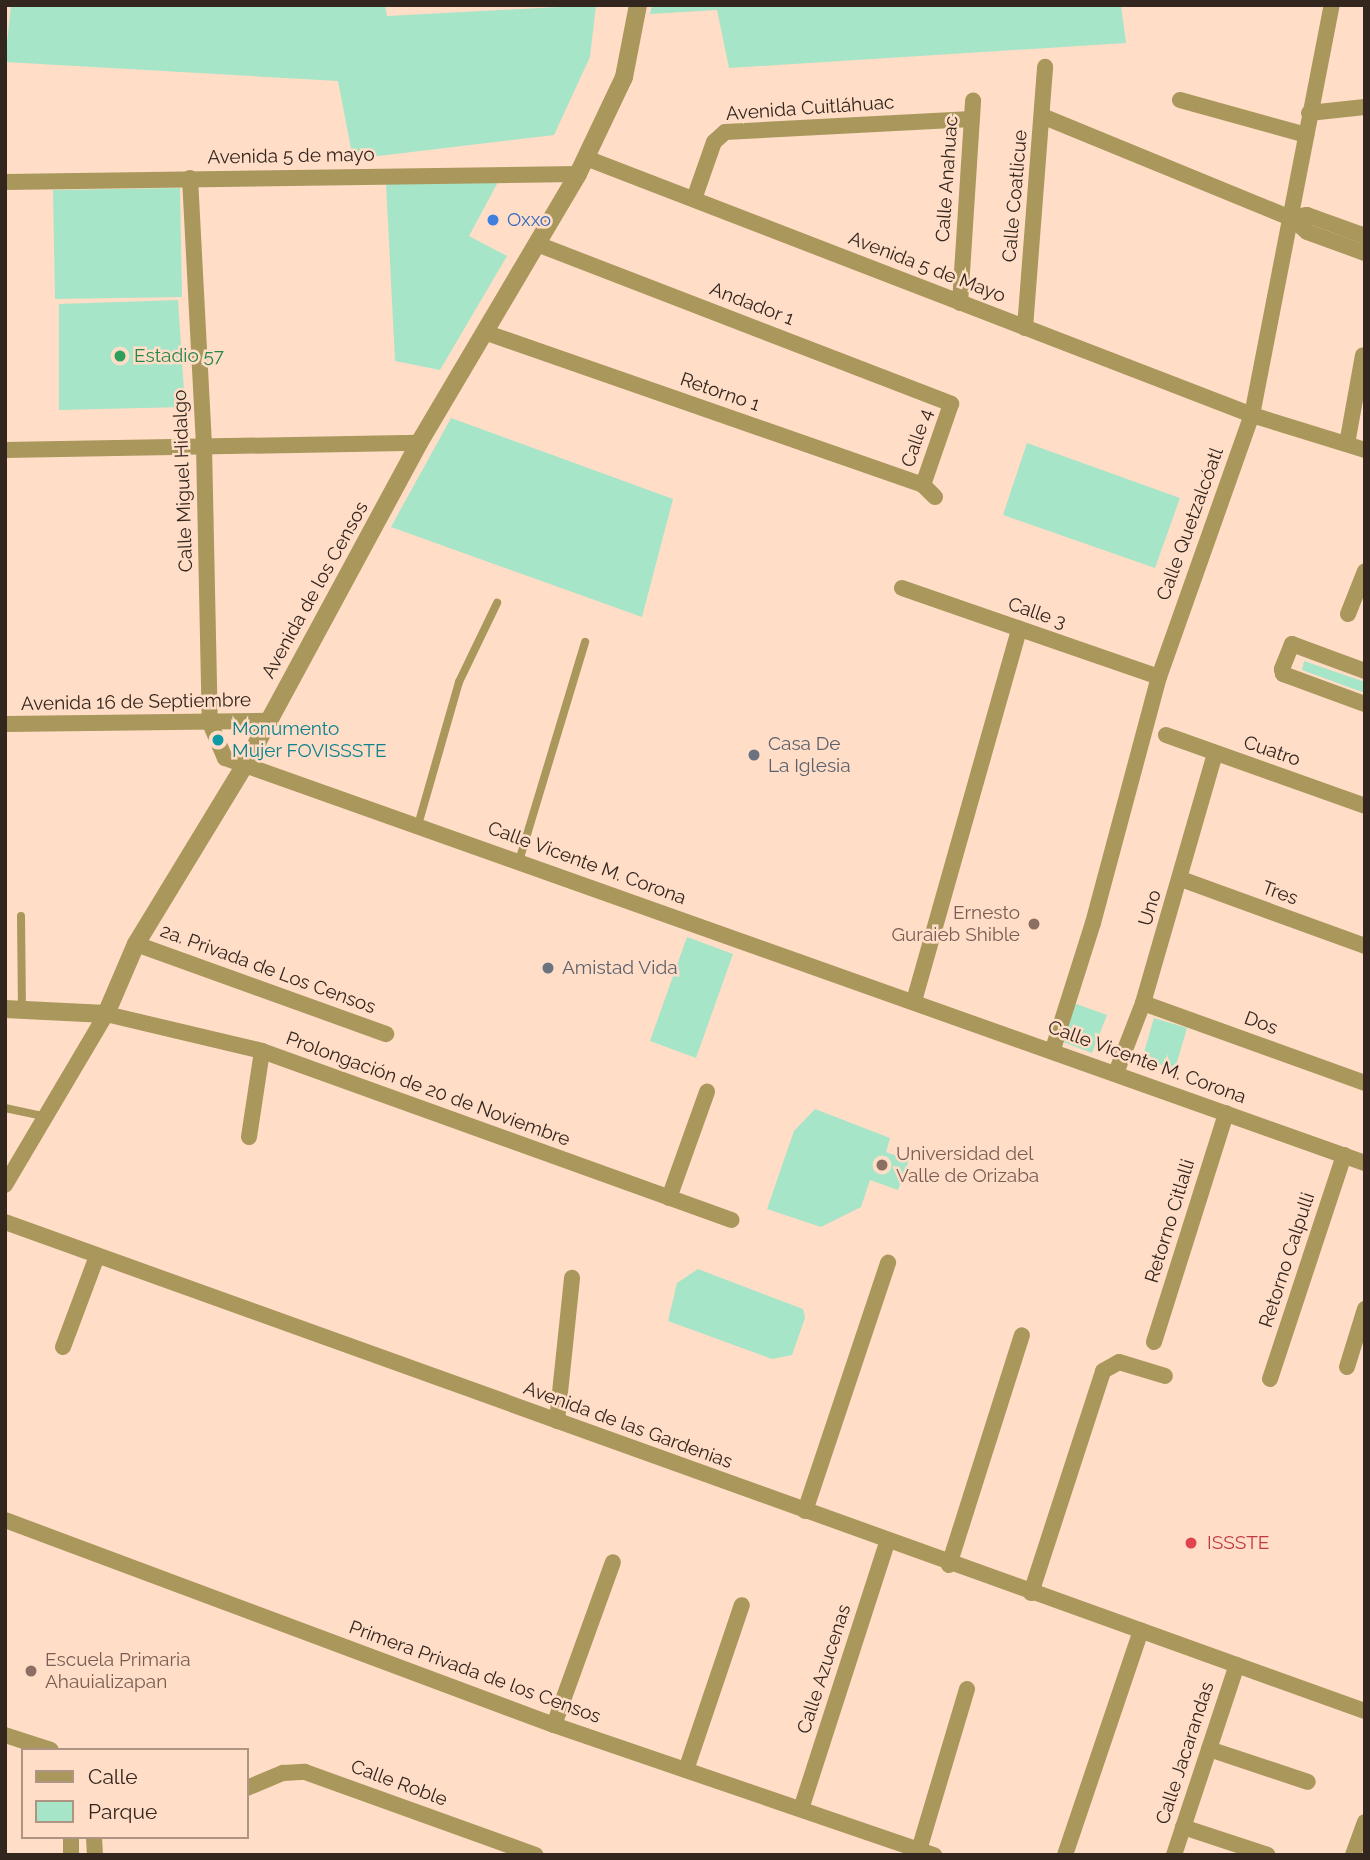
<!DOCTYPE html>
<html>
<head>
<meta charset="utf-8">
<style>
  body { margin:0 }
  #map { position:relative; width:1370px; height:1860px; overflow:hidden; background:#ffddc7; font-family:Raleway,sans-serif }
  div>[style] { position:absolute }
  .green>* { inset:0; background:#a6e5c8 }
  .service>* { height:8px; margin:-4px; padding:0 4px; transform-origin:4px; border-radius:4px; background:#a9975c }
  .minor>* { height:16px; margin:-8px; padding:0 8px; transform-origin:8px; border-radius:8px; background:#a9975c }
  .tertiary>* { height:18px; margin:-9px; padding:0 9px; transform-origin:9px; border-radius:9px; background:#a9975c }
  .dots>* { width:19px; height:19px; translate:-50% -50%; box-sizing:border-box; border:4px solid #ffddc7; border-radius:50% }
  span { translate:-50% -50%; white-space:nowrap; text-align:center; line-height:1.15; -webkit-text-stroke:5px #ffddc7; paint-order:stroke }
  .street-label { font-size:19px; color:#33261e }
  .shop-label { font-size:19px; color:#366cbe }
  .left { translate:0 -50%; text-align:left }
  .leisure-label { font-size:19px; color:#27864d }
  .culture-label { font-size:19px; color:#0d838f }
  .worship-label { font-size:19px; color:#5b616d }
  .education-label { font-size:19px; color:#785e54 }
  .right { translate:-100% -50%; text-align:right }
  .health-label { font-size:19px; color:#be3a42 }
  .frame { position:absolute; inset:0; border:7px solid #33261e; pointer-events:none }
  .legend { position:absolute; left:21px; top:1748px; width:228px; height:91px; box-sizing:border-box; background:#ffddc7; border:2px solid #ad9483; margin:0; padding:9px 12px; list-style:none; font-size:21px; color:#33261e }
  .legend li { display:flex; align-items:center; gap:14px; height:35px }
  .legend b { width:35px; border:2px solid #ad9483 }
</style>
</head>
<body>
<div id="map">
  <div class="green">
    <div style="clip-path:polygon(11px 5px,385px 5px,387px 16px,596px 5px,590px 57px,554px 135px,353px 159px,338px 81px,5px 62px)"></div>
    <div style="clip-path:polygon(652px 5px,1121px 5px,1126px 43px,729px 68px,717px 10px,650px 14px)"></div>
    <div style="clip-path:polygon(498px 182px,469px 236px,507px 256px,440px 370px,395px 361px,386px 183px)"></div>
    <div style="clip-path:polygon(180px 188px,182px 297px,55px 299px,53px 190px)"></div>
    <div style="clip-path:polygon(178px 300px,185px 407px,59px 410px,59px 304px)"></div>
    <div style="clip-path:polygon(451px 418px,673px 499px,642px 617px,391px 527px)"></div>
    <div style="clip-path:polygon(1027px 443px,1180px 498px,1155px 568px,1003px 515px)"></div>
    <div style="clip-path:polygon(1304px 661px,1365px 682px,1365px 693px,1302px 670px)"></div>
    <div style="clip-path:polygon(687px 937px,733px 954px,696px 1058px,650px 1041px)"></div>
    <div style="clip-path:polygon(1068px 1001px,1107px 1015px,1092px 1053px,1055px 1039px)"></div>
    <div style="clip-path:polygon(1154px 1018px,1187px 1028px,1175px 1069px,1142px 1059px)"></div>
    <div style="clip-path:polygon(815px 1109px,890px 1138px,886px 1152px,909px 1160px,898px 1190px,870px 1180px,861px 1207px,821px 1227px,767px 1209px,794px 1131px)"></div>
    <div style="clip-path:polygon(698px 1269px,803px 1309px,805px 1318px,792px 1355px,772px 1359px,668px 1321px,677px 1283px)"></div>
  </div>
  <div class="service">
    <div style="left:418px;top:825px;width:149px;rotate:-74deg"></div>
    <div style="left:459px;top:682px;width:88px;rotate:-64.3deg"></div>
    <div style="left:519px;top:861px;width:229px;rotate:-73.2deg"></div>
    <div style="left:21px;top:916px;width:94px;rotate:89.4deg"></div>
    <div style="left:5px;top:1108px;width:39px;rotate:12deg"></div>
  </div>
  <div class="minor">
    <div style="left:1180px;top:100px;width:131px;rotate:15.5deg"></div>
    <div style="left:1309px;top:113px;width:56px;rotate:-6.1deg"></div>
    <div style="left:1042px;top:116px;width:269px;rotate:22.3deg"></div>
    <div style="left:1291px;top:218px;width:21px;rotate:41deg"></div>
    <div style="left:1307px;top:232px;width:62px;rotate:19.9deg"></div>
    <div style="left:586px;top:158px;width:714px;rotate:21.1deg"></div>
    <div style="left:1252px;top:415px;width:118px;rotate:17.2deg"></div>
    <div style="left:190px;top:178px;width:268px;rotate:87deg"></div>
    <div style="left:204px;top:446px;width:277px;rotate:88.8deg"></div>
    <div style="left:210px;top:723px;width:38px;rotate:67deg"></div>
    <div style="left:225px;top:758px;width:1210px;rotate:19.56deg"></div>
    <div style="left:5px;top:182px;width:573px;rotate:-0.8deg"></div>
    <div style="left:694px;top:199px;width:60px;rotate:-70.7deg"></div>
    <div style="left:714px;top:142px;width:15px;rotate:-42deg"></div>
    <div style="left:725px;top:132px;width:247px;rotate:-3deg"></div>
    <div style="left:1291px;top:218px;width:16px;rotate:-11deg"></div>
    <div style="left:1307px;top:215px;width:62px;rotate:19.9deg"></div>
    <div style="left:537px;top:244px;width:444px;rotate:21.1deg"></div>
    <div style="left:951px;top:404px;width:86px;rotate:109.1deg"></div>
    <div style="left:960px;top:303px;width:203px;rotate:-86.3deg"></div>
    <div style="left:1025px;top:328px;width:262px;rotate:-85.6deg"></div>
    <div style="left:487px;top:333px;width:462px;rotate:19.2deg"></div>
    <div style="left:923px;top:485px;width:17px;rotate:45deg"></div>
    <div style="left:1347px;top:444px;width:90px;rotate:-79.8deg"></div>
    <div style="left:5px;top:450px;width:414px;rotate:-1deg"></div>
    <div style="left:902px;top:588px;width:272px;rotate:19.1deg"></div>
    <div style="left:1348px;top:614px;width:46px;rotate:-68.4deg"></div>
    <div style="left:1365px;top:671px;width:78px;rotate:-159.7deg"></div>
    <div style="left:1292px;top:644px;width:27px;rotate:112deg"></div>
    <div style="left:1282px;top:669px;width:5px;rotate:79deg"></div>
    <div style="left:1283px;top:674px;width:87px;rotate:20.1deg"></div>
    <div style="left:5px;top:724px;width:262px;rotate:-0.7deg"></div>
    <div style="left:1166px;top:735px;width:211px;rotate:19.6deg"></div>
    <div style="left:1181px;top:879px;width:196px;rotate:20deg"></div>
    <div style="left:136px;top:944px;width:266px;rotate:19.8deg"></div>
    <div style="left:914px;top:1001px;width:387px;rotate:-74.2deg"></div>
    <div style="left:1143px;top:1003px;width:236px;rotate:19.8deg"></div>
    <div style="left:1053px;top:1049px;width:132px;rotate:-72.4deg"></div>
    <div style="left:1093px;top:923px;width:255px;rotate:-75deg"></div>
    <div style="left:1159px;top:677px;width:278px;rotate:-70.5deg"></div>
    <div style="left:1252px;top:415px;width:418px;rotate:-79deg"></div>
    <div style="left:1116px;top:1073px;width:75px;rotate:-68.9deg"></div>
    <div style="left:1143px;top:1003px;width:260px;rotate:-73.9deg"></div>
    <div style="left:249px;top:1137px;width:87px;rotate:-81.4deg"></div>
    <div style="left:5px;top:1185px;width:199px;rotate:-59.4deg"></div>
    <div style="left:106px;top:1014px;width:160px;rotate:13.3deg"></div>
    <div style="left:262px;top:1051px;width:499px;rotate:19.8deg"></div>
    <div style="left:669px;top:1198px;width:113px;rotate:-70.3deg"></div>
    <div style="left:5px;top:1222px;width:1445px;rotate:19.78deg"></div>
    <div style="left:1154px;top:1342px;width:240px;rotate:-72.5deg"></div>
    <div style="left:63px;top:1347px;width:97px;rotate:-69.5deg"></div>
    <div style="left:1347px;top:1367px;width:61px;rotate:-72.8deg"></div>
    <div style="left:1270px;top:1379px;width:236px;rotate:-71.7deg"></div>
    <div style="left:557px;top:1421px;width:144px;rotate:-84deg"></div>
    <div style="left:805px;top:1511px;width:262px;rotate:-71.5deg"></div>
    <div style="left:5px;top:1520px;width:586px;rotate:20.48deg"></div>
    <div style="left:554px;top:1725px;width:402px;rotate:18.9deg"></div>
    <div style="left:949px;top:1565px;width:241px;rotate:-72.4deg"></div>
    <div style="left:1031px;top:1593px;width:233px;rotate:-72deg"></div>
    <div style="left:1103px;top:1371px;width:18px;rotate:-29deg"></div>
    <div style="left:1119px;top:1362px;width:48px;rotate:16.9deg"></div>
    <div style="left:554px;top:1725px;width:173px;rotate:-70.1deg"></div>
    <div style="left:5px;top:1735px;width:48px;rotate:18.1deg"></div>
    <div style="left:1209px;top:1749px;width:104px;rotate:18.4deg"></div>
    <div style="left:686px;top:1770px;width:174px;rotate:-71.3deg"></div>
    <div style="left:247px;top:1788px;width:39px;rotate:-23deg"></div>
    <div style="left:283px;top:1773px;width:22px;rotate:-3deg"></div>
    <div style="left:305px;top:1772px;width:245px;rotate:19.8deg"></div>
    <div style="left:801px;top:1809px;width:280px;rotate:-72.1deg"></div>
    <div style="left:1183px;top:1827px;width:89px;rotate:18.2deg"></div>
    <div style="left:71px;top:1837px;width:18px;rotate:90deg"></div>
    <div style="left:94px;top:1837px;width:18px;rotate:87deg"></div>
    <div style="left:919px;top:1850px;width:168px;rotate:-73.4deg"></div>
    <div style="left:1065px;top:1855px;width:237px;rotate:-71.3deg"></div>
    <div style="left:1174px;top:1855px;width:200px;rotate:-71.7deg"></div>
    <div style="left:1353px;top:1855px;width:35px;rotate:-70deg"></div>
  </div>
  <div class="tertiary">
    <div style="left:5px;top:1009px;width:101px;rotate:2.8deg"></div>
    <div style="left:106px;top:1014px;width:76px;rotate:-66.8deg"></div>
    <div style="left:136px;top:944px;width:210px;rotate:-58.7deg"></div>
    <div style="left:245px;top:765px;width:366px;rotate:-61.6deg"></div>
    <div style="left:419px;top:443px;width:312px;rotate:-59.4deg"></div>
    <div style="left:578px;top:174px;width:107px;rotate:-64.6deg"></div>
    <div style="left:624px;top:77px;width:73px;rotate:-79deg"></div>
  </div>
  <div class="dots">
    <div style="left:493px;top:220px;background:#3f7fe0"></div>
    <div style="left:120px;top:356px;background:#2e9e5b"></div>
    <div style="left:218px;top:740px;background:#0f9aa8"></div>
    <div style="left:754px;top:755px;background:#6b7280"></div>
    <div style="left:1034px;top:924px;background:#8d6e63"></div>
    <div style="left:548px;top:968px;background:#6b7280"></div>
    <div style="left:882px;top:1165px;background:#8d6e63"></div>
    <div style="left:1191px;top:1543px;background:#e0444e"></div>
    <div style="left:31px;top:1671px;background:#8d6e63"></div>
  </div>
  <div class="street-label">
    <span style="left:810px;top:108px;rotate:-4deg">Avenida Cuitláhuac</span>
    <span style="left:291px;top:156px;rotate:-1deg">Avenida 5 de mayo</span>
    <span style="left:947px;top:179px;rotate:-86deg">Calle Anahuac</span>
    <span style="left:1015px;top:196px;rotate:-85deg">Calle Coatlicue</span>
    <span style="left:927px;top:267px;rotate:21deg">Avenida 5 de Mayo</span>
    <span style="left:752px;top:304px;rotate:21deg">Andador 1</span>
    <span style="left:720px;top:392px;rotate:19deg">Retorno 1</span>
    <span style="left:917px;top:438px;rotate:-71deg">Calle 4</span>
    <span style="left:183px;top:481px;rotate:-92deg">Calle Miguel Hidalgo</span>
    <span style="left:1190px;top:524px;rotate:-70deg">Calle Quetzalcóatl</span>
    <span style="left:315px;top:590px;rotate:-61deg">Avenida de los Censos</span>
    <span style="left:1037px;top:613px;rotate:19deg">Calle 3</span>
    <span style="left:136px;top:702px;rotate:-1deg">Avenida 16 de Septiembre</span>
    <span style="left:1272px;top:751px;rotate:19deg">Cuatro</span>
    <span style="left:587px;top:863px;rotate:20deg">Calle Vicente M. Corona</span>
    <span style="left:1280px;top:893px;rotate:20deg">Tres</span>
    <span style="left:1150px;top:908px;rotate:-73deg">Uno</span>
    <span style="left:268px;top:969px;rotate:20deg">2a. Privada de Los Censos</span>
    <span style="left:1261px;top:1023px;rotate:20deg">Dos</span>
    <span style="left:1147px;top:1062px;rotate:20deg">Calle Vicente M. Corona</span>
    <span style="left:428px;top:1089px;rotate:20deg">Prolongación de 20 de Noviembre</span>
    <span style="left:1170px;top:1221px;rotate:-73deg">Retorno Citlalli</span>
    <span style="left:1287px;top:1260px;rotate:-72deg">Retorno Calpulli</span>
    <span style="left:628px;top:1425px;rotate:20deg">Avenida de las Gardenias</span>
    <span style="left:824px;top:1669px;rotate:-72deg">Calle Azucenas</span>
    <span style="left:475px;top:1672px;rotate:20deg">Primera Privada de los Censos</span>
    <span style="left:1185px;top:1753px;rotate:-72deg">Calle Jacarandas</span>
    <span style="left:399px;top:1783px;rotate:20deg">Calle Roble</span>
  </div>
  <div class="shop-label">
    <span class="left" style="left:507px;top:220px">Oxxo</span>
  </div>
  <div class="leisure-label">
    <span class="left" style="left:134px;top:356px">Estadio 57</span>
  </div>
  <div class="culture-label">
    <span class="left" style="left:232px;top:740px">Monumento<br>Mujer FOVISSSTE</span>
  </div>
  <div class="worship-label">
    <span class="left" style="left:768px;top:755px">Casa De<br>La Iglesia</span>
    <span class="left" style="left:562px;top:968px">Amistad Vida</span>
  </div>
  <div class="education-label">
    <span class="right" style="left:1020px;top:924px">Ernesto<br>Guraieb Shible</span>
    <span class="left" style="left:896px;top:1165px">Universidad del<br>Valle de Orizaba</span>
    <span class="left" style="left:45px;top:1671px">Escuela Primaria<br>Ahauializapan</span>
  </div>
  <div class="health-label">
    <span class="left" style="left:1207px;top:1543px">ISSSTE</span>
  </div>
  <div class="frame"></div>
  <ul class="legend">
  <li><b style="height:9px;background:#a9975c"></b>Calle</li>
  <li><b style="height:19px;background:#a6e5c8"></b>Parque</li>
  </ul>
</div>
</body>
</html>
